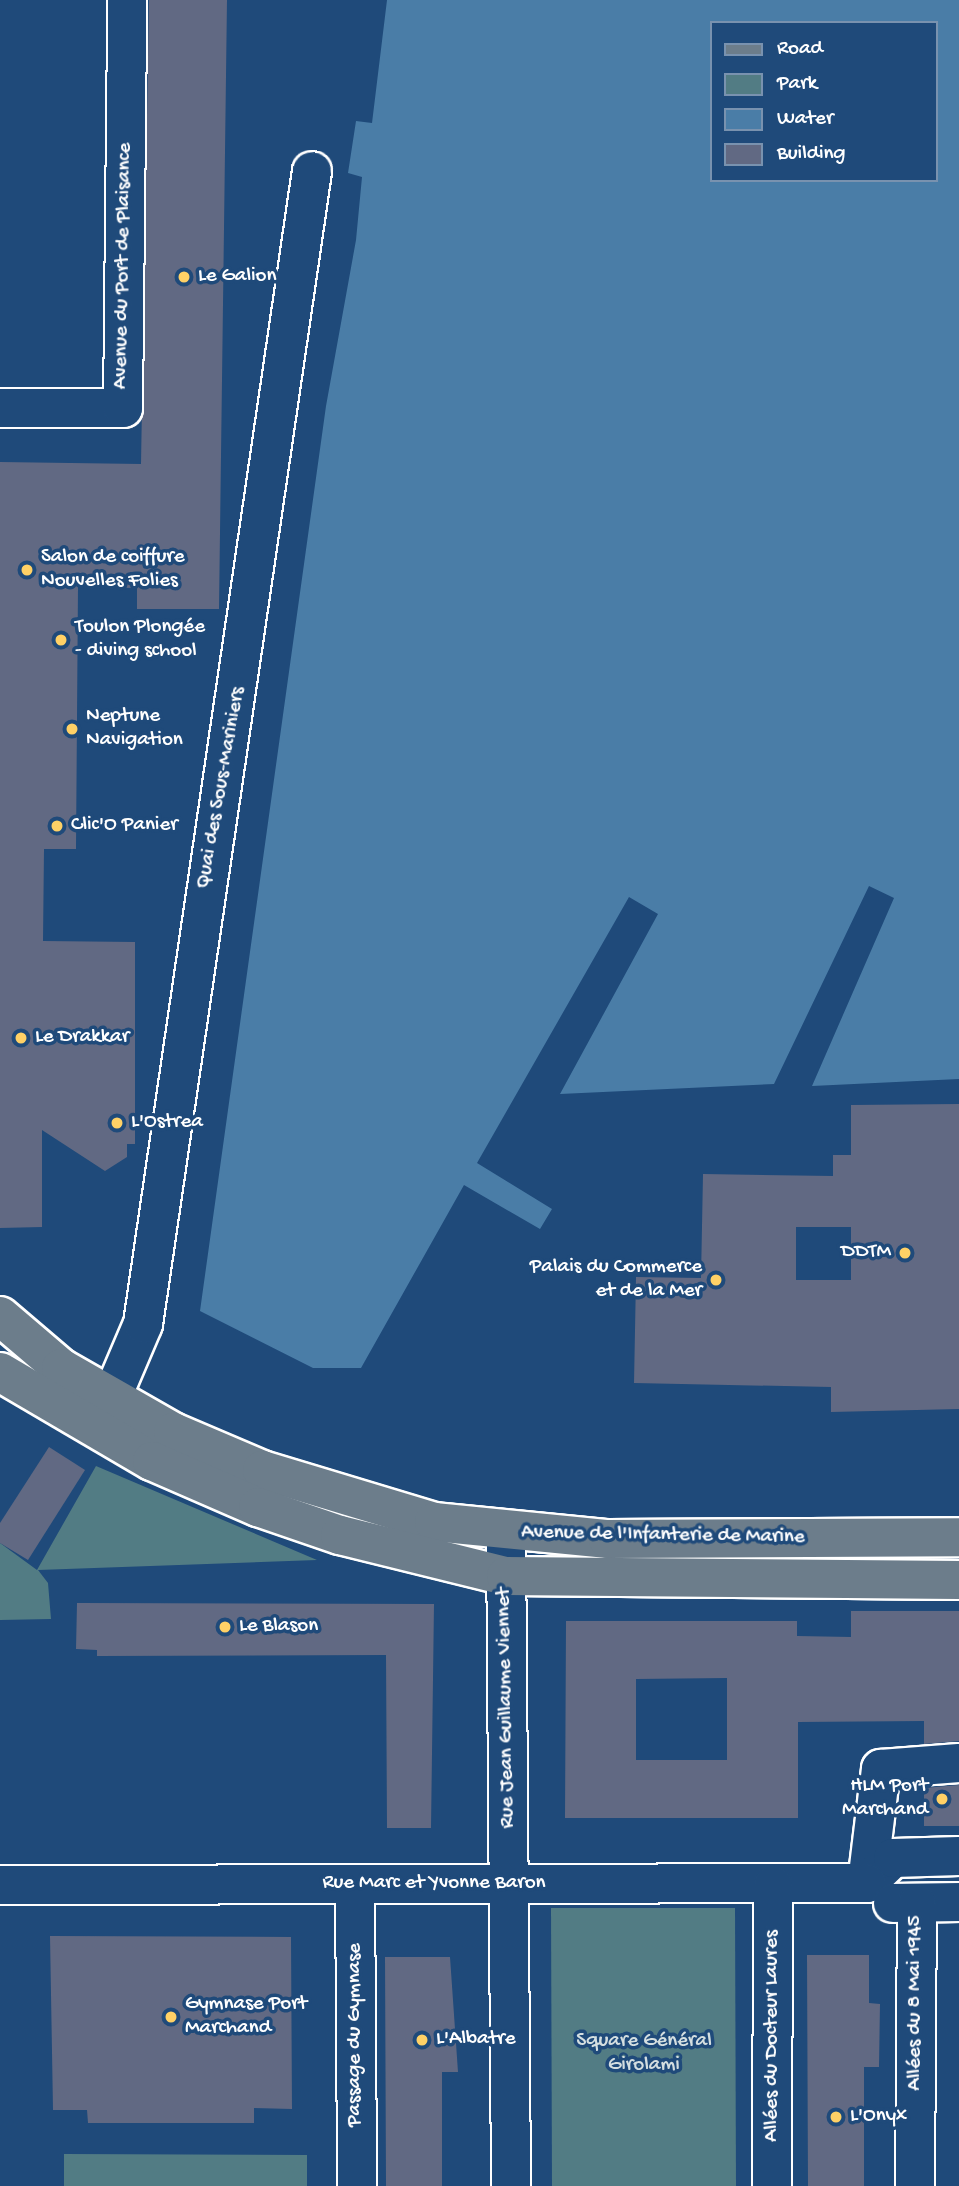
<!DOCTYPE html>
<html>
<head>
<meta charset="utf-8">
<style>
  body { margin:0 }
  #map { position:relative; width:959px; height:2186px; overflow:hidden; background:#1f4a7a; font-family:"Gochi Hand",sans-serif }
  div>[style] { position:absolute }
  .green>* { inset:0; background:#527c84 }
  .water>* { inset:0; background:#4a7da7 }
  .building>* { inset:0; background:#616983 }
  .roads { filter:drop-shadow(2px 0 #fff) drop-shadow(-2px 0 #fff) drop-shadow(0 2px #fff) drop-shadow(0 -2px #fff) }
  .minor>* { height:38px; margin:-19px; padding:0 19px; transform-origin:19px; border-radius:19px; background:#1f4a7a }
  .major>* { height:38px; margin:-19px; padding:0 19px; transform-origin:19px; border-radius:19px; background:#6c7d8b }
  .dots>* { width:19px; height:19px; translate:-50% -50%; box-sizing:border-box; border:4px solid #1f4a7a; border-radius:50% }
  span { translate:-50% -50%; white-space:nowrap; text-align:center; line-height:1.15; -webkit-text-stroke:7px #1f4a7a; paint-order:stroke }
  .street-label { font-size:21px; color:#fff }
  .poi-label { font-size:21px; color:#fff }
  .left { translate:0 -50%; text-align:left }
  .right { translate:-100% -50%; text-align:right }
  .park-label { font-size:21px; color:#d4dee0 }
  .legend { position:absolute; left:710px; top:21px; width:228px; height:161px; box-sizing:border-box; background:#1f4a7a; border:2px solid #7992af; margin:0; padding:9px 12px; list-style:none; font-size:21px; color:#fff }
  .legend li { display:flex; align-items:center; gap:14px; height:35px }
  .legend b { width:35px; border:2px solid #7992af }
</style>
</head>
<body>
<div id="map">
  <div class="green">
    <div style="clip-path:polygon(96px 1466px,317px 1560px,38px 1570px,48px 1583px,51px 1619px,0 1620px,0 1543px,37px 1570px)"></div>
    <div style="clip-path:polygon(551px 1908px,735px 1908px,736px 2186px,552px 2186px)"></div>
    <div style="clip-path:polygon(64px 2154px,307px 2155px,307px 2186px,64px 2186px)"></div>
  </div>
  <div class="water">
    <div style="clip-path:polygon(evenodd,387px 0,959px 0,959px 1079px,812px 1086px,894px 898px,869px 886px,774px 1084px,560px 1094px,658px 914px,629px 897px,477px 1163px,552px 1209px,540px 1229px,464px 1185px,361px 1368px,313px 1368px,200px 1311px,326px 406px,356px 240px,362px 177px,348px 173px,356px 121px,372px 123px,387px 0,712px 23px,936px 23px,936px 180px,712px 180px,712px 23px)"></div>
  </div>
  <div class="building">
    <div style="clip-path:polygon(149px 0,227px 0,219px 609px,137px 609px,137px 588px,78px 587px,76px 849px,44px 849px,43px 941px,135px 942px,135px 1144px,127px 1144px,127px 1157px,105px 1171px,42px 1130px,42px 1227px,0 1228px,0 462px,141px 464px)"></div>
    <div style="clip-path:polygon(evenodd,959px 1104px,959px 1409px,831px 1412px,831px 1387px,634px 1383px,636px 1277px,701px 1278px,703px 1174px,833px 1176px,833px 1155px,851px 1155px,851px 1105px,959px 1104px,796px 1227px,851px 1227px,851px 1280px,796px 1280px,796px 1227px)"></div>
    <div style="clip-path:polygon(49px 1447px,85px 1470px,28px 1560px,0 1543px,0 1523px)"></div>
    <div style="clip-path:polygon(77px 1603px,434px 1604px,431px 1828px,387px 1828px,386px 1655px,97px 1656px,97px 1650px,76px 1649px)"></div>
    <div style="clip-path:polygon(evenodd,851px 1611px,959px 1611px,959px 1741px,924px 1744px,924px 1721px,798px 1722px,798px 1818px,565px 1818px,566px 1621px,797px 1621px,797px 1636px,851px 1637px,851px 1611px,727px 1678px,727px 1760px,636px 1760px,636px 1679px,727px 1678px)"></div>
    <div style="clip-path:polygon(959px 1785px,959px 1826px,924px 1826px,924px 1788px)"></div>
    <div style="clip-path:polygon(50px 1936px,291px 1937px,292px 2109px,254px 2108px,254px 2123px,88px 2123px,87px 2110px,53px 2110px)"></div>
    <div style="clip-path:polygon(807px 1955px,869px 1955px,869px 2003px,880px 2004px,879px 2067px,864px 2067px,864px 2186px,808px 2186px)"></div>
    <div style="clip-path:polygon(385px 1957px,450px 1957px,458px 2072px,442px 2072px,442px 2186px,386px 2186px)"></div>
  </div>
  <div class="roads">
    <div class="minor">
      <div style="left:0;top:408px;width:123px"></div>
      <div style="left:123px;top:408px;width:408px;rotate:-89.4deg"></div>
      <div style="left:111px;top:1399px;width:82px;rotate:-66.9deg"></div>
      <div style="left:143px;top:1324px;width:1165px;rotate:-81.66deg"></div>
      <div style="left:506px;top:1534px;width:652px;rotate:89.56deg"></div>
      <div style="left:867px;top:1883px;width:115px;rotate:-83deg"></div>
      <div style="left:881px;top:1769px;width:78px;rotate:-4.4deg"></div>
      <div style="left:867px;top:1883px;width:36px;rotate:-44deg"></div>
      <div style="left:893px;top:1858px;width:66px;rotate:-1.7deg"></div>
      <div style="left:355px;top:1884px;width:302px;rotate:89.6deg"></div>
      <div style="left:0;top:1885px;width:867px;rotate:-0.13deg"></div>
      <div style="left:893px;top:1903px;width:66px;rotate:-0.9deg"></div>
      <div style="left:772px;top:2186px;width:301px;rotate:-89.8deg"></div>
      <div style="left:915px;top:2186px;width:282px;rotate:-89.6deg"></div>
    </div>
    <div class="major">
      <div style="left:0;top:1316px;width:80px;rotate:40.4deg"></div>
      <div style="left:61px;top:1368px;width:129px;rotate:29.7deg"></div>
      <div style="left:173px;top:1432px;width:97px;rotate:23.1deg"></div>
      <div style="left:262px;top:1470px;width:180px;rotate:16.8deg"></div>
      <div style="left:434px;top:1522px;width:175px;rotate:5.6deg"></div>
      <div style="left:608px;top:1539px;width:351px;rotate:-0.3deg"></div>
      <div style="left:0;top:1372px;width:176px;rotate:30.4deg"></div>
      <div style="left:152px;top:1461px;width:116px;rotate:23.5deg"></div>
      <div style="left:258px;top:1507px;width:87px;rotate:18.9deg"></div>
      <div style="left:340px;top:1535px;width:171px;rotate:13.9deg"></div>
      <div style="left:506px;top:1576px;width:453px;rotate:0.5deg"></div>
    </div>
  </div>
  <div class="dots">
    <div style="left:184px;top:277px;background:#ffd166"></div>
    <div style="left:27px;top:570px;background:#ffd166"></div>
    <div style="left:61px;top:640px;background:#ffd166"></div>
    <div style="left:72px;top:729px;background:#ffd166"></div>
    <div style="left:57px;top:826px;background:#ffd166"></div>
    <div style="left:21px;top:1038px;background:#ffd166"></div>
    <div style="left:117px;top:1123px;background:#ffd166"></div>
    <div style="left:905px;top:1253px;background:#ffd166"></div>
    <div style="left:716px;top:1280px;background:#ffd166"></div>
    <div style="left:225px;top:1627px;background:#ffd166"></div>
    <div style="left:942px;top:1799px;background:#ffd166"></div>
    <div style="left:171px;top:2017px;background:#ffd166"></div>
    <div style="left:422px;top:2040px;background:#ffd166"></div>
    <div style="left:836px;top:2117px;background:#ffd166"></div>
  </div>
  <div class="street-label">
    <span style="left:124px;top:266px;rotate:-89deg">Avenue du Port de Plaisance</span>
    <span style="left:222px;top:788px;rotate:-80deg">Quai des Sous-Mariniers</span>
    <span style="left:663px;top:1536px;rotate:1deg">Avenue de l'Infanterie de Marine</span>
    <span style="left:507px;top:1708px;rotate:-91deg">Rue Jean Guillaume Viennet</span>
    <span style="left:434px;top:1884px">Rue Marc et Yvonne Baron</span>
    <span style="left:916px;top:2003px;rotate:-90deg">Allées du 8 Mai 1945</span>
    <span style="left:356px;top:2035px;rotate:-90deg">Passage du Gymnase</span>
    <span style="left:773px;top:2036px;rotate:-90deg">Allées du Docteur Laures</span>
  </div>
  <div class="poi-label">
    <span class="left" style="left:198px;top:277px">Le Galion</span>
    <span class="left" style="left:41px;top:570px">Salon de coiffure<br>Nouvelles Folies</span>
    <span class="left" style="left:75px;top:640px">Toulon Plongée<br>- diving school</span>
    <span class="left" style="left:86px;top:729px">Neptune<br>Navigation</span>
    <span class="left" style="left:71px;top:826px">Clic'O Panier</span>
    <span class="left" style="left:35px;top:1038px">Le Drakkar</span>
    <span class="left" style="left:131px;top:1123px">L'Ostrea</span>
    <span class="right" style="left:891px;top:1253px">DDTM</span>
    <span class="right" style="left:702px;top:1280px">Palais du Commerce<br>et de la Mer</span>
    <span class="left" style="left:239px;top:1627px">Le Blason</span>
    <span class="right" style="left:928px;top:1799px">HLM Port<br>Marchand</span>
    <span class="left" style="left:185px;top:2017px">Gymnase Port<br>Marchand</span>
    <span class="left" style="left:436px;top:2040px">L'Albatre</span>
    <span class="left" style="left:850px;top:2117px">L'Onyx</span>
  </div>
  <div class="park-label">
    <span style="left:644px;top:2054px">Square Général<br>Girolami</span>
  </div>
  <ul class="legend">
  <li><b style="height:9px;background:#6c7d8b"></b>Road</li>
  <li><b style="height:19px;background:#527c84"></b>Park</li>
  <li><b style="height:19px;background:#4a7da7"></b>Water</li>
  <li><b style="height:19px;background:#616983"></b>Building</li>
  </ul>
</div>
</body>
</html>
